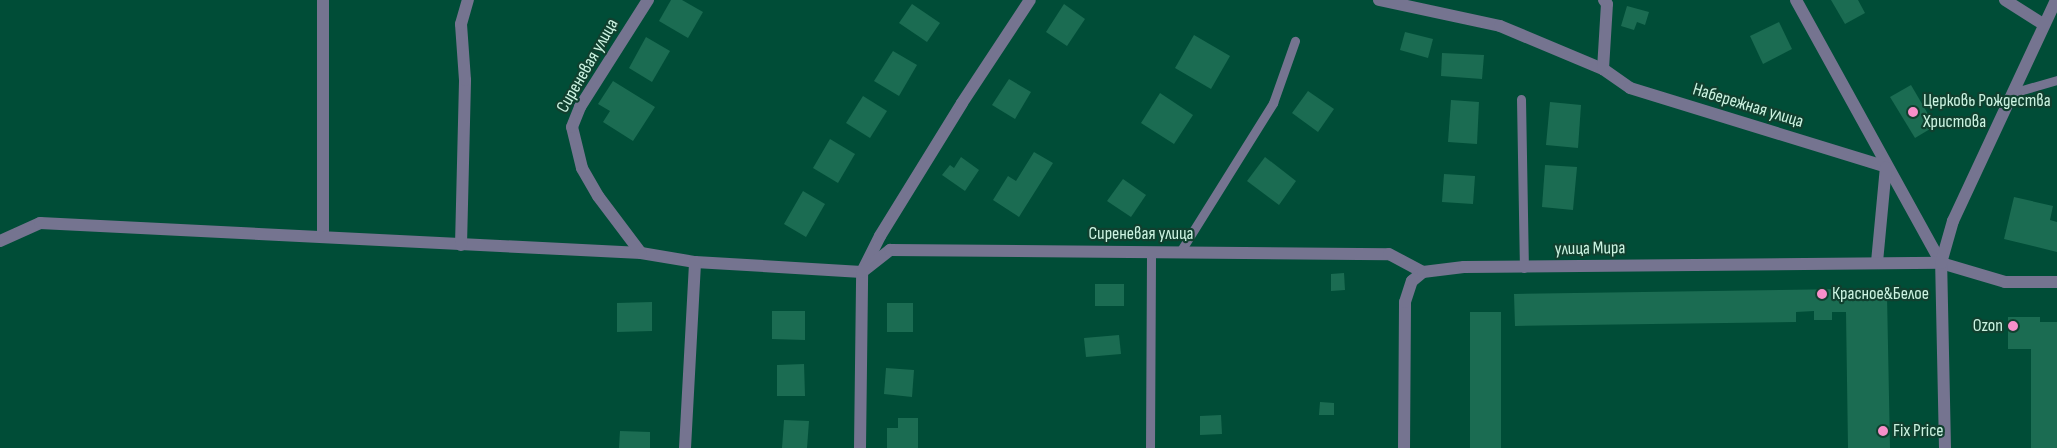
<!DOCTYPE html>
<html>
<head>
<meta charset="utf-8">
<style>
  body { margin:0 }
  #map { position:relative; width:2057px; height:448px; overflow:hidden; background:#004d37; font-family:"Sofia Sans Condensed",sans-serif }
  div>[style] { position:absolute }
  .building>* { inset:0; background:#1b6c52 }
  .service>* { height:9px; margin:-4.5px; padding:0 4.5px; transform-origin:4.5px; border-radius:4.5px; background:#757490 }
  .minor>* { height:12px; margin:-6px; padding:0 6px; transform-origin:6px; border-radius:6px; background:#757490 }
  .tertiary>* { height:12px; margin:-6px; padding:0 6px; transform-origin:6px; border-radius:6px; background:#757490 }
  .dots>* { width:14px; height:14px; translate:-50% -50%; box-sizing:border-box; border:2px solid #10402f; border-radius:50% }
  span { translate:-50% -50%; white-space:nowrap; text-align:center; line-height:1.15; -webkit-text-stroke:4.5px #10402f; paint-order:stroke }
  .street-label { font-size:18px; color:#cbf3e1 }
  .poi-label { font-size:18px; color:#cbf3e1 }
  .left { translate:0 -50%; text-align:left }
  .right { translate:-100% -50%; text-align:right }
</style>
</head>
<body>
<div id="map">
  <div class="building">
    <div style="clip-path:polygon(671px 0,682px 0,703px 12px,688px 38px,659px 21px)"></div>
    <div style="clip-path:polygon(1831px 0,1858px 0,1865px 13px,1845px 24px)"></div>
    <div style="clip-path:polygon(912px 4px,940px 23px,927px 42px,899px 23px)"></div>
    <div style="clip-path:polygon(1064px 4px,1085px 19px,1067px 46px,1046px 32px)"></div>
    <div style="clip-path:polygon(1627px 6px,1649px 12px,1645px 25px,1637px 22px,1634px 30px,1621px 26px)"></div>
    <div style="clip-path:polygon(1779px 22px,1792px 49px,1763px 64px,1750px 36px)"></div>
    <div style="clip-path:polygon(1405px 32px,1433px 39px,1428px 58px,1400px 50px)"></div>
    <div style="clip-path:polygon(1194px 35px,1230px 56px,1211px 89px,1175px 68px)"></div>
    <div style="clip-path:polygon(646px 37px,670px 51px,652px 82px,629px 68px)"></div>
    <div style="clip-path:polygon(893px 51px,917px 65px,899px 96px,874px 81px)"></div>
    <div style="clip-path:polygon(1442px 53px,1484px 55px,1482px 79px,1441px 76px)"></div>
    <div style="clip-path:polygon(1009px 79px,1031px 92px,1015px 119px,992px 105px)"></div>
    <div style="clip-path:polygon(613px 81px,655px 107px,633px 141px,603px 122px,610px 111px,598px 104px)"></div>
    <div style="clip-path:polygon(1911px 85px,1935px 126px,1915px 138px,1890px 97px)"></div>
    <div style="clip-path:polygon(1308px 91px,1334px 109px,1318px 132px,1292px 113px)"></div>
    <div style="clip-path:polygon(1160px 93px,1193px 115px,1174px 144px,1141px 123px)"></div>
    <div style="clip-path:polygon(863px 96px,887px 111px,870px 138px,846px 123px)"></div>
    <div style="clip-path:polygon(1451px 100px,1479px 102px,1477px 144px,1448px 142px)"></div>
    <div style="clip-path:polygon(1550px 102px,1581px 105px,1578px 148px,1546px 145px)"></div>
    <div style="clip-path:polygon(830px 139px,855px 154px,838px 183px,813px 168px)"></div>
    <div style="clip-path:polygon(1034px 152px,1053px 163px,1019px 217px,993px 200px,1008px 176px,1016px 181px)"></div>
    <div style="clip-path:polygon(961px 157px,979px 170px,965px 191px,942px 175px,950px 165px,954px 168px)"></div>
    <div style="clip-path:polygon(1265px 157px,1296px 181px,1279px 205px,1247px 181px)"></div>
    <div style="clip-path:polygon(1545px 165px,1577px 167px,1573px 210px,1542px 207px)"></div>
    <div style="clip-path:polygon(1444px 174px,1475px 176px,1473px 204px,1442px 202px)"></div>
    <div style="clip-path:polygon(1123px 179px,1146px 195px,1131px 217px,1107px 201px)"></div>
    <div style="clip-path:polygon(803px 191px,825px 204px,806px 237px,784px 224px)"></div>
    <div style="clip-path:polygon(2014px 197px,2053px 206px,2050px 220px,2057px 222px,2057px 252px,2004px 239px)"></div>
    <div style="clip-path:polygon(1344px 273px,1345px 290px,1331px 291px,1331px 274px)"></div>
    <div style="clip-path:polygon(1095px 284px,1124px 284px,1124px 306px,1095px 306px)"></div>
    <div style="clip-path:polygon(1845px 289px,1846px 296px,1887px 295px,1890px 448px,1848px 448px,1846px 312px,1832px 312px,1832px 320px,1814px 320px,1814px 311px,1796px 312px,1796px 322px,1515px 326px,1514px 294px)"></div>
    <div style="clip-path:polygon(652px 302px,652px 331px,617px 332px,617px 303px)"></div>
    <div style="clip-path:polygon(887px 303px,913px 303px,913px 332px,887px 332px)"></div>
    <div style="clip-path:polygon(772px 311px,805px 311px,805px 340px,772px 339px)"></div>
    <div style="clip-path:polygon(1470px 312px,1501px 312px,1501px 448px,1470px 448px)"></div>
    <div style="clip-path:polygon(2008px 317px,2040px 317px,2040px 322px,2057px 322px,2057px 448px,2031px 448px,2031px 349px,2008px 349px)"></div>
    <div style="clip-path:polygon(1119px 335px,1121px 354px,1086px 357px,1084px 338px)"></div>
    <div style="clip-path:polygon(804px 364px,805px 396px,777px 396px,777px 365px)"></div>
    <div style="clip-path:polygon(886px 368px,914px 370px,912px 397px,884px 394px)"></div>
    <div style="clip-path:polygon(1320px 402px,1334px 403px,1334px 415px,1319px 415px)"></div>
    <div style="clip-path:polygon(1221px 415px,1222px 434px,1200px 435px,1200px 416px)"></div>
    <div style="clip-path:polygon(898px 418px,918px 418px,918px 448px,887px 448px,887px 428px,898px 428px)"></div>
    <div style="clip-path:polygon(784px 420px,809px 421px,807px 448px,782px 448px)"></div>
    <div style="clip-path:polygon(620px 431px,650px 432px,650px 448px,619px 448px)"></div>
  </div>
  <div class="service">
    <div style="left:2012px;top:93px;width:47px;rotate:-16.1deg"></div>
    <div style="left:1521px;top:99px;width:169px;rotate:89deg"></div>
    <div style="left:1180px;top:252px;width:176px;rotate:-58deg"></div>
    <div style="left:1273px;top:103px;width:66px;rotate:-70.5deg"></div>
    <div style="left:1150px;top:448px;width:196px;rotate:-89.7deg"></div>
  </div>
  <div class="minor">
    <div style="left:1379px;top:0;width:124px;rotate:12.1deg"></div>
    <div style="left:1500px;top:26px;width:112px;rotate:22.7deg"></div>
    <div style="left:1603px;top:69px;width:33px;rotate:35deg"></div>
    <div style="left:1630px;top:88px;width:268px;rotate:17.1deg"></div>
    <div style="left:1796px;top:0;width:300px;rotate:61.1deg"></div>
    <div style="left:1941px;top:263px;width:67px;rotate:16.5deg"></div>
    <div style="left:2005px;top:282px;width:52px"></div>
    <div style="left:2005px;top:0;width:45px;rotate:32.3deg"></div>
    <div style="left:1603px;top:69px;width:65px;rotate:-86.5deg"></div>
    <div style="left:1607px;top:4px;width:5px;rotate:-127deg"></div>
    <div style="left:323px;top:236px;width:236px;rotate:-90deg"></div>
    <div style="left:0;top:241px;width:44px;rotate:-24.2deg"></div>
    <div style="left:40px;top:223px;width:602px;rotate:2.86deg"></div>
    <div style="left:641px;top:253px;width:55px;rotate:9.5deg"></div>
    <div style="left:695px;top:262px;width:167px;rotate:3.4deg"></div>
    <div style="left:862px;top:272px;width:40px;rotate:-63.4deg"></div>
    <div style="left:880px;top:236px;width:156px;rotate:-58.3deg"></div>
    <div style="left:962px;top:103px;width:123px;rotate:-56.6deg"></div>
    <div style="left:461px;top:245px;width:165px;rotate:-88.6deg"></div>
    <div style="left:465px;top:80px;width:56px;rotate:-94.1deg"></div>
    <div style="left:461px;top:24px;width:25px;rotate:-74deg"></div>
    <div style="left:641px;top:253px;width:71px;rotate:-127deg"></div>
    <div style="left:598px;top:196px;width:32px;rotate:-120deg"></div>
    <div style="left:582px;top:168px;width:42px;rotate:-103.7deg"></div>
    <div style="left:572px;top:127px;width:22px;rotate:-68deg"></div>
    <div style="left:580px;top:107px;width:127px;rotate:-57.6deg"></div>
    <div style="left:1877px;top:262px;width:95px;rotate:-84.6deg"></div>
    <div style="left:685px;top:448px;width:186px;rotate:-86.9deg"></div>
    <div style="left:860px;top:448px;width:176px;rotate:-89.3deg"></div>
    <div style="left:862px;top:272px;width:36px;rotate:-38deg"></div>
    <div style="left:890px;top:250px;width:499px;rotate:0.5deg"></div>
    <div style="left:1389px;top:254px;width:38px;rotate:28deg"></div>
  </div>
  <div class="tertiary">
    <div style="left:1404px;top:448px;width:146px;rotate:-89.6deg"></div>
    <div style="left:1405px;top:302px;width:22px;rotate:-72deg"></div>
    <div style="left:1412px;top:281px;width:14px;rotate:-39deg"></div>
    <div style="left:1423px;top:272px;width:41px;rotate:-7deg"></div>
    <div style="left:1464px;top:267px;width:477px;rotate:-0.5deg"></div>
    <div style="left:1945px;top:448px;width:185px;rotate:-91.2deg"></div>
    <div style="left:1941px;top:263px;width:44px;rotate:-74.1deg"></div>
    <div style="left:1953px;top:221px;width:244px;rotate:-65deg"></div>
  </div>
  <div class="dots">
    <div style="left:1913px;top:112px;background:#f98fca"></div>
    <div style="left:1822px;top:294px;background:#f98fca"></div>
    <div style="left:2013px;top:326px;background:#f98fca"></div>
    <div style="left:1883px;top:431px;background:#f98fca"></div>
  </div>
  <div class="street-label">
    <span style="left:588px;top:66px;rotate:-60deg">Сиреневая улица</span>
    <span style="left:1748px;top:106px;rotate:17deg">Набережная улица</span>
    <span style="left:1141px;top:234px">Сиреневая улица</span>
    <span style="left:1590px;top:249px;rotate:-1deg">улица Мира</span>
  </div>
  <div class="poi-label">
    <span class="left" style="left:1923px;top:112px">Церковь Рождества<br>Христова</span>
    <span class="left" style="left:1832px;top:294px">Красное&amp;Белое</span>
    <span class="right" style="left:2003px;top:326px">Ozon</span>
    <span class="left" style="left:1893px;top:431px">Fix Price</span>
  </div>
</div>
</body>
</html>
